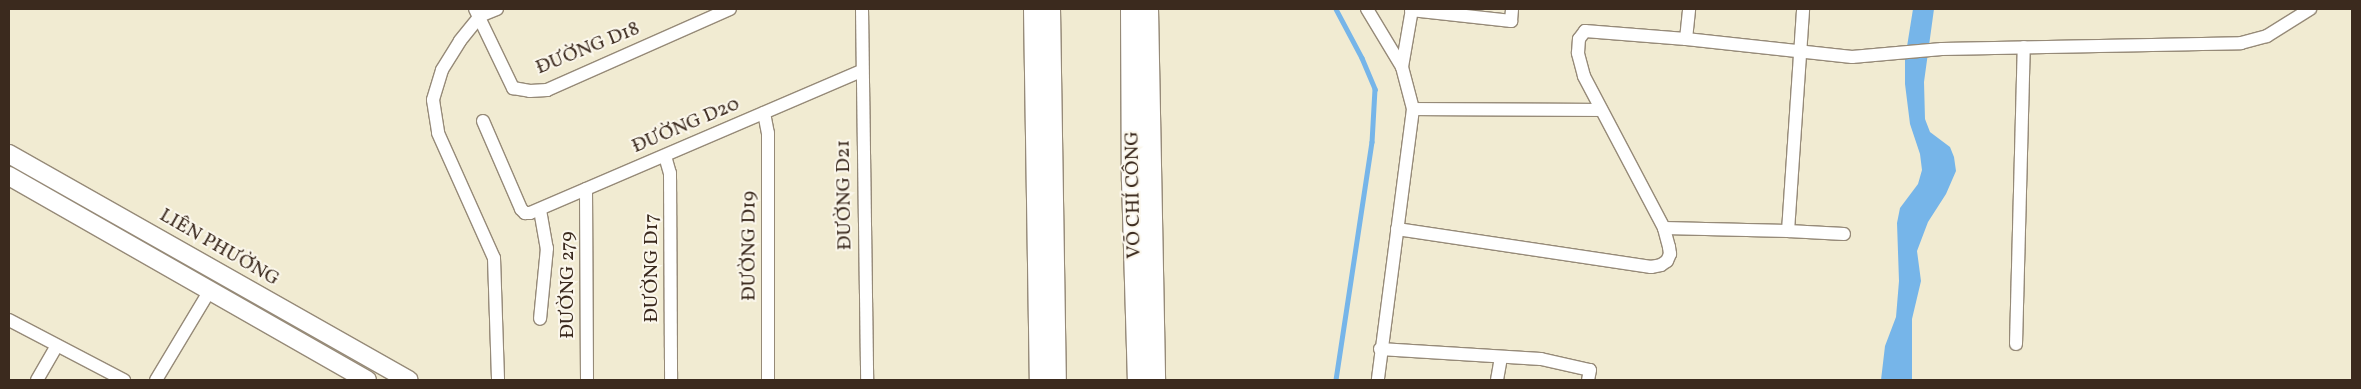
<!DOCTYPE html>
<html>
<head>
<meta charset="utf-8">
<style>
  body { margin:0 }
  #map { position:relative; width:2361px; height:389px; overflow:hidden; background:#f1ebd2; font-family:Vollkorn,serif }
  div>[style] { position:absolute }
  .water>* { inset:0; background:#76b5e9 }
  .stream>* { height:4.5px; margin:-2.25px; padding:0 2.25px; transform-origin:2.25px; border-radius:2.25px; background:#76b5e9 }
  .roads { filter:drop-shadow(1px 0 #968a78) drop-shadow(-1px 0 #968a78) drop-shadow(0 1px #968a78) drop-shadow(0 -1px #968a78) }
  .street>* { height:12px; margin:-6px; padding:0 6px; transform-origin:6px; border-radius:6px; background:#fff }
  .secondary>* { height:18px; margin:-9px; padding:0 9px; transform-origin:9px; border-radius:9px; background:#fff }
  .primary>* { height:20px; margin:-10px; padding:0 10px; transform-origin:10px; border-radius:10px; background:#fff }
  .highway>* { height:22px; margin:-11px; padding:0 11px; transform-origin:11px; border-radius:11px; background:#fff }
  span { translate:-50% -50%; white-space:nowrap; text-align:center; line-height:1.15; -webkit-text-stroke:4px #fbf7ec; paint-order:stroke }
  .street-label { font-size:20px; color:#3b2a1e }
  .frame { position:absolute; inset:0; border:10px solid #3b2a1e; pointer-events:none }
</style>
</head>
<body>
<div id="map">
  <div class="water">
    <div style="clip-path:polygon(1913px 9px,1934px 9px,1924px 82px,1925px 119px,1930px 132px,1950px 147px,1954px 157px,1956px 171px,1946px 194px,1928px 222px,1917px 251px,1921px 281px,1912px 319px,1912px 380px,1881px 380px,1885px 346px,1896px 317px,1899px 281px,1897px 223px,1900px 208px,1918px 184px,1922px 170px,1920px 154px,1910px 124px,1905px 84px,1905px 59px)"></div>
  </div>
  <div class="stream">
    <div style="left:1336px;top:9px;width:55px;rotate:62deg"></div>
    <div style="left:1362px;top:58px;width:34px;rotate:67deg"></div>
    <div style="left:1375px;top:89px;width:53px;rotate:93.2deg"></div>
    <div style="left:1372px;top:142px;width:241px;rotate:98.6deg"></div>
  </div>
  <div class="roads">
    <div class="street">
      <div style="left:475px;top:9px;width:88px;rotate:64.3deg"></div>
      <div style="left:513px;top:88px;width:17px;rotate:10deg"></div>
      <div style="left:530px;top:91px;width:17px;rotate:-3deg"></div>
      <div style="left:547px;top:90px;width:200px;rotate:-23.9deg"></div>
      <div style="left:497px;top:9px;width:18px;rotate:158deg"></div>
      <div style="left:480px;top:16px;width:32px;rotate:129deg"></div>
      <div style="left:460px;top:41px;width:34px;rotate:122deg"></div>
      <div style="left:442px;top:70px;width:31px;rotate:107deg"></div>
      <div style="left:433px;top:100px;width:33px;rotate:81deg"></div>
      <div style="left:438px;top:133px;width:137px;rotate:65.9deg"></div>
      <div style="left:494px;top:258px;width:122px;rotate:88.1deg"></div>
      <div style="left:862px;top:9px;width:371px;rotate:89.2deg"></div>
      <div style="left:1367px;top:9px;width:68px;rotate:58.9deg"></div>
      <div style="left:1402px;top:67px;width:43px;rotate:75.3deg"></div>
      <div style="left:1413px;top:109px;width:273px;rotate:97.4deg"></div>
      <div style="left:1411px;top:10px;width:101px;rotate:6.3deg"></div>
      <div style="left:1511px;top:21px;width:12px;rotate:-85deg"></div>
      <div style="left:1686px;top:39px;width:30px;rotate:-84deg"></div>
      <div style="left:1402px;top:67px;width:59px;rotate:-80.2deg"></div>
      <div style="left:1413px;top:109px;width:188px;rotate:0.3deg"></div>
      <div style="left:764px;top:113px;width:20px;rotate:79deg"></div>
      <div style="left:768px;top:133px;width:247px;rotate:90deg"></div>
      <div style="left:483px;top:121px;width:96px;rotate:66.6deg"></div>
      <div style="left:521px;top:209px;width:6px;rotate:45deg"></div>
      <div style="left:525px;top:213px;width:5px"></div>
      <div style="left:530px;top:213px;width:361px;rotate:-23.2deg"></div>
      <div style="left:665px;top:156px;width:18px;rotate:74deg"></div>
      <div style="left:670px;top:173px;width:207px;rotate:89.7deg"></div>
      <div style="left:586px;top:189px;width:191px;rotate:89.7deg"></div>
      <div style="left:540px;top:210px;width:39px;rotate:80deg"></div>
      <div style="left:547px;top:248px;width:71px;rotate:95.6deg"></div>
      <div style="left:1664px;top:228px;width:124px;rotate:1.4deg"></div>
      <div style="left:1788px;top:231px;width:56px;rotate:3.1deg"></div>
      <div style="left:1397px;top:229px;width:257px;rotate:8.5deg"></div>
      <div style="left:1651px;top:267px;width:10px;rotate:-11deg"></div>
      <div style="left:1661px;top:265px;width:7px;rotate:-34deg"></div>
      <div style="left:1667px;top:261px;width:8px;rotate:-67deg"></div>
      <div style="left:1670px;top:254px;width:7px;rotate:-98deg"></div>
      <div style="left:1669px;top:247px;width:20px;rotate:-105deg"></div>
      <div style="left:1664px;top:228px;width:172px;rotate:-117.8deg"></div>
      <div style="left:1584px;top:76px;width:24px;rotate:-105deg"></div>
      <div style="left:1578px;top:53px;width:14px;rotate:-86deg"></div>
      <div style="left:1579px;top:39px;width:10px;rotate:-53deg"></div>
      <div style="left:1585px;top:31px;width:101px;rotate:4.5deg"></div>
      <div style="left:1686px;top:39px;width:167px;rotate:6.2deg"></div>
      <div style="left:1852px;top:57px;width:90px;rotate:-5.1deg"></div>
      <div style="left:1942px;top:49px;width:299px;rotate:-1.1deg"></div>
      <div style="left:2241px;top:43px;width:27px;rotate:-15deg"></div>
      <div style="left:2267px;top:36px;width:51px;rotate:-32.1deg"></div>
      <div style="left:1788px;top:231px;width:223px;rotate:-86.1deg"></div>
      <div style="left:9px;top:320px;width:130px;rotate:27.6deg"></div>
      <div style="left:2016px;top:344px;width:297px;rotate:-88.5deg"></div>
      <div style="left:1380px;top:349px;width:161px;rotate:3.6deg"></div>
      <div style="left:1541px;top:359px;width:50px;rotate:12.7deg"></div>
      <div style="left:1590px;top:370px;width:10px;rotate:101deg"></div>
      <div style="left:37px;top:380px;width:39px;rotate:-60deg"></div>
      <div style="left:156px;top:380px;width:105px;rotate:-59deg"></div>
      <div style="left:1497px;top:380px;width:23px;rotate:-80deg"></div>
    </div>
    <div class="secondary">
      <div style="left:9px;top:154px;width:459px;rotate:29.5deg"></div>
      <div style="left:9px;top:176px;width:412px;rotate:29.7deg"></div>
    </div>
    <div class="primary">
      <div style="left:1034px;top:9px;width:371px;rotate:89.1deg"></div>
      <div style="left:1148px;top:9px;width:371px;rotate:88.9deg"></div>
    </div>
    <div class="highway">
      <div style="left:1049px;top:9px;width:371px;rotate:89.1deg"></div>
      <div style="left:1132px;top:9px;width:172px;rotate:89.7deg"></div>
      <div style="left:1133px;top:181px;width:199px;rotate:88.3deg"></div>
    </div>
  </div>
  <div class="street-label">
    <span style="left:588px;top:49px;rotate:-22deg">ĐƯỜNG D18</span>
    <span style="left:686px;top:126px;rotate:-23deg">ĐƯỜNG D20</span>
    <span style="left:845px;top:195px;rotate:-91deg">ĐƯỜNG D21</span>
    <span style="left:1134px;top:195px;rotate:-91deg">VÕ CHÍ CÔNG</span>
    <span style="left:750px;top:246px;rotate:-90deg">ĐƯỜNG D19</span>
    <span style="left:219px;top:248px;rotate:30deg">LIÊN PHƯỜNG</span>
    <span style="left:652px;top:268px;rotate:-90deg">ĐƯỜNG D17</span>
    <span style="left:568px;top:285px;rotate:-90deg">ĐƯỜNG 279</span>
  </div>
  <div class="frame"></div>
</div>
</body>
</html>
